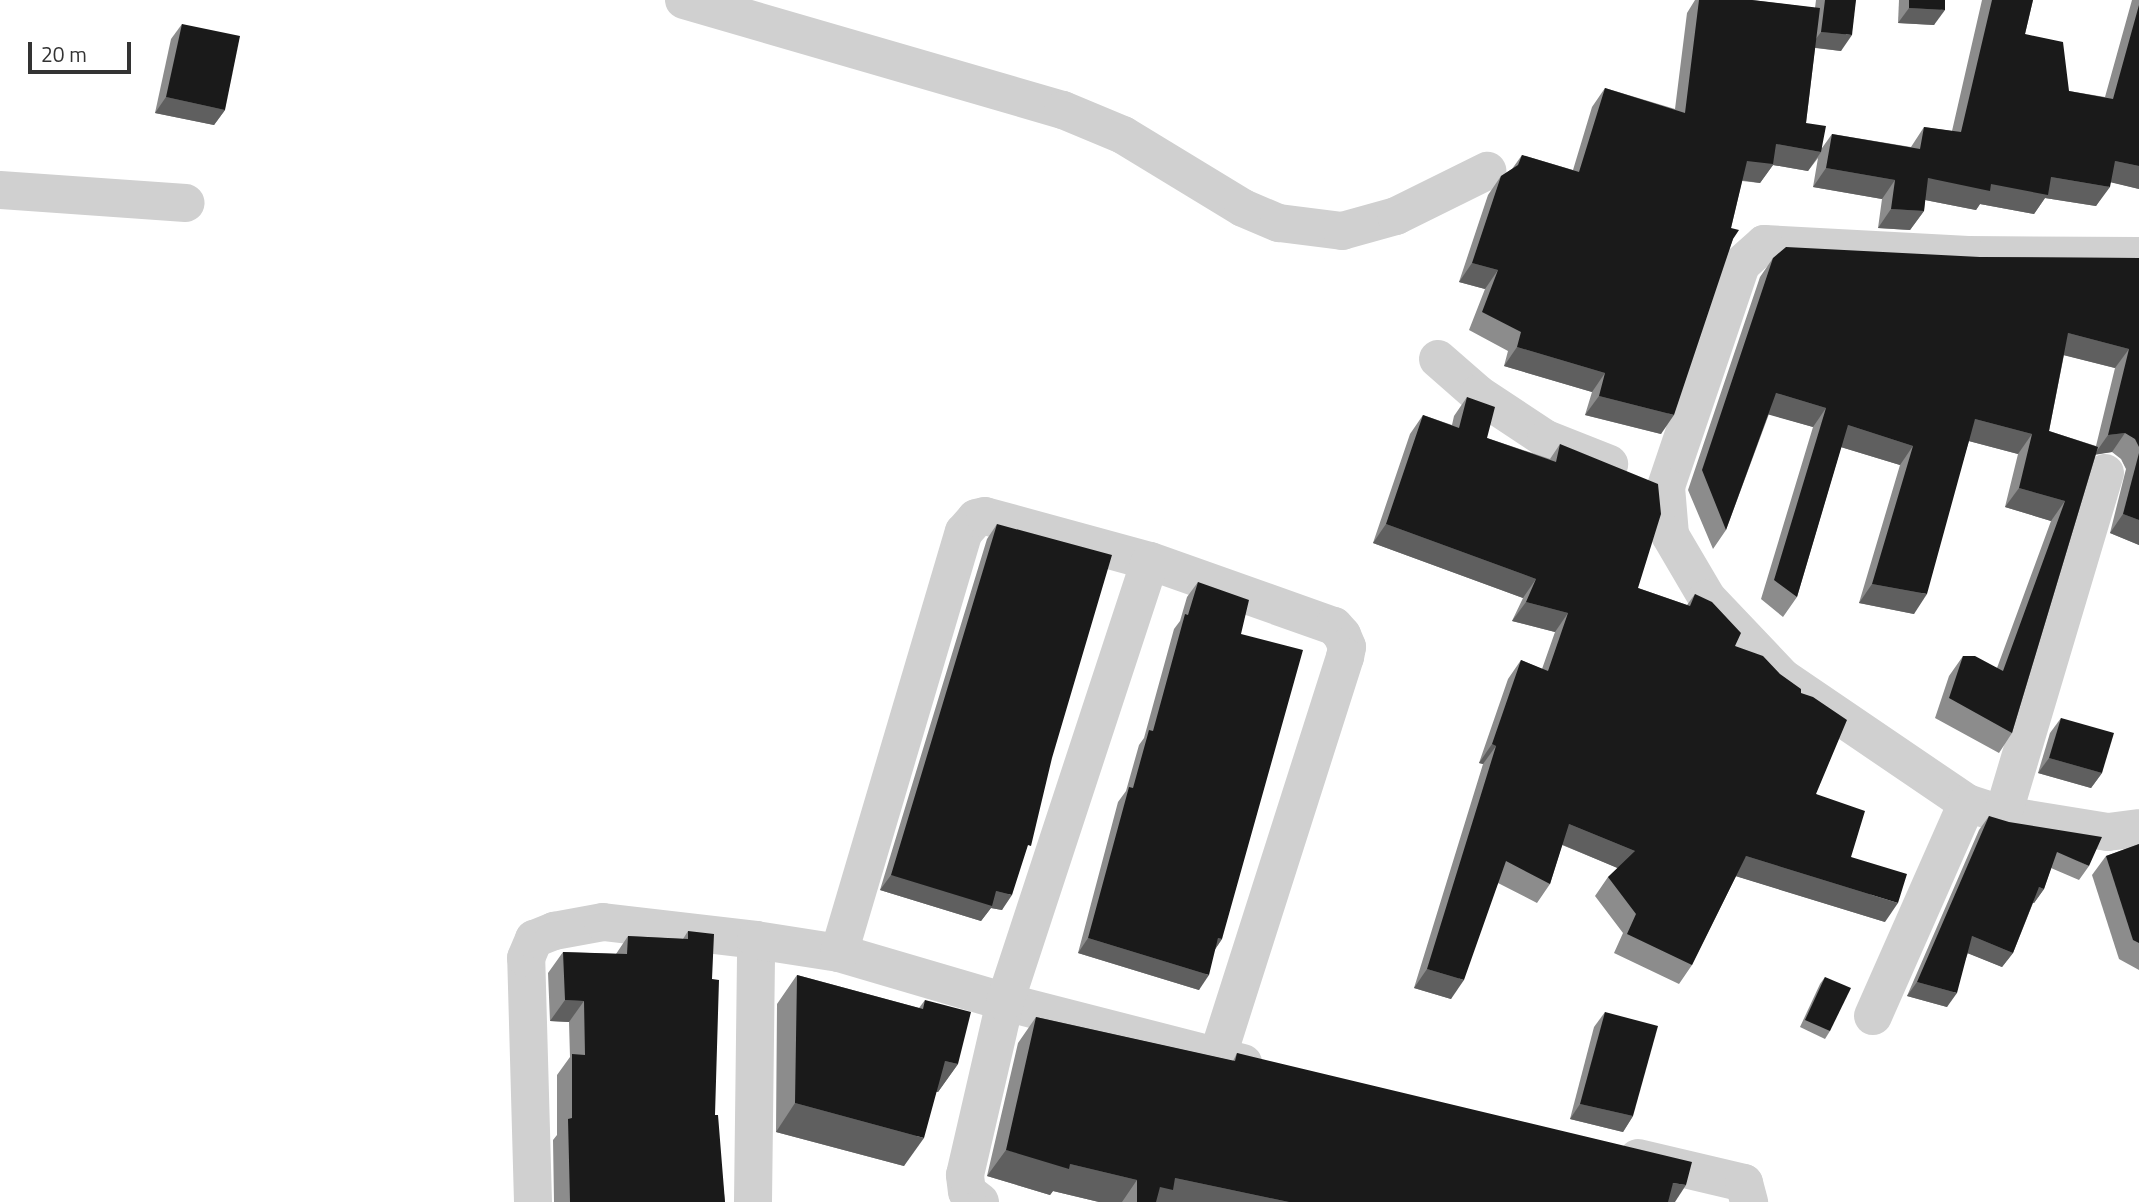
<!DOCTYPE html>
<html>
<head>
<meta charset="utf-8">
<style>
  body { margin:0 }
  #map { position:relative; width:2139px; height:1202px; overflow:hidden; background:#fff; font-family:"Titillium Web",sans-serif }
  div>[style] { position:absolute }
  .minor>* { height:38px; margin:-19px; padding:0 19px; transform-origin:19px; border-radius:19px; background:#d0d0d0 }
  .wall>* { inset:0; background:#8c8c8c }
  .shaded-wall>* { inset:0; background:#5f5f5f }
  .building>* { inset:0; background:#1a1a1a }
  span { translate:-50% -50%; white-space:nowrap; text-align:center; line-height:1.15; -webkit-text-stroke:7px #fff; paint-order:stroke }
  .scale { position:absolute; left:28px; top:42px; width:103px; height:32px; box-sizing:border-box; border:4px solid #333; border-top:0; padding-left:9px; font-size:21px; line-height:24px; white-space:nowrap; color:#333; -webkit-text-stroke:5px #fff; paint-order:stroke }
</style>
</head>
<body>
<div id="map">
  <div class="minor">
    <div style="left:684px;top:0;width:395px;rotate:16.2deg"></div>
    <div style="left:1063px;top:110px;width:65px;rotate:22.6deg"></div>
    <div style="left:1123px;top:135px;width:140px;rotate:31.3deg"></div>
    <div style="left:1243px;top:208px;width:39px;rotate:23deg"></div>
    <div style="left:1279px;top:223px;width:64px;rotate:7.2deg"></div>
    <div style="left:1342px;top:231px;width:56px;rotate:-15.5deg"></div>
    <div style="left:1396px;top:216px;width:102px;rotate:-26.3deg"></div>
    <div style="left:0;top:190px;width:186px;rotate:4deg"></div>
    <div style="left:2139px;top:256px;width:171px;rotate:-179.7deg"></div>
    <div style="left:1968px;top:255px;width:204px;rotate:-176.9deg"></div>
    <div style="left:1764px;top:244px;width:31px;rotate:138deg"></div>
    <div style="left:1741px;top:265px;width:234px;rotate:108.7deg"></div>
    <div style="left:1666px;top:487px;width:48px;rotate:85.2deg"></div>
    <div style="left:1670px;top:535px;width:73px;rotate:59.6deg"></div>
    <div style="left:1707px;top:598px;width:110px;rotate:46.5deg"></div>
    <div style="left:1783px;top:678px;width:222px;rotate:34.2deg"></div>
    <div style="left:1967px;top:803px;width:38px;rotate:18deg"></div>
    <div style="left:2003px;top:815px;width:106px;rotate:9.2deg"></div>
    <div style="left:2108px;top:832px;width:31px;rotate:-7deg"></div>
    <div style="left:1438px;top:359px;width:53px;rotate:41.2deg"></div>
    <div style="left:1478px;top:394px;width:82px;rotate:33.5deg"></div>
    <div style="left:1546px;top:439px;width:68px;rotate:21.6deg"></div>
    <div style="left:2003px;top:815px;width:357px;rotate:-73.4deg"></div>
    <div style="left:839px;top:953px;width:173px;rotate:16.4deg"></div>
    <div style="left:1005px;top:1002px;width:246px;rotate:14.4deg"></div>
    <div style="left:1873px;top:1016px;width:233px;rotate:-66.2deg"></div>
    <div style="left:1638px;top:1158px;width:109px;rotate:13.3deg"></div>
    <div style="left:1744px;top:1183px;width:20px;rotate:75deg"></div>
    <div style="left:533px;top:1202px;width:244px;rotate:-91.6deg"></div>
    <div style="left:526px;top:958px;width:21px;rotate:-67deg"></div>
    <div style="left:534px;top:939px;width:22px;rotate:-22deg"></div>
    <div style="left:554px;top:931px;width:50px;rotate:-10.4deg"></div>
    <div style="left:603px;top:922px;width:154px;rotate:6.7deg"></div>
    <div style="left:753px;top:1202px;width:262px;rotate:-89.3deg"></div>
    <div style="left:756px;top:940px;width:84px;rotate:8.9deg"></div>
    <div style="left:839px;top:953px;width:439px;rotate:-73.5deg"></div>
    <div style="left:964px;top:532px;width:18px;rotate:-49deg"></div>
    <div style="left:976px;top:518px;width:9px;rotate:-13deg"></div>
    <div style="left:985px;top:516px;width:171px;rotate:15.3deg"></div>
    <div style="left:1150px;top:561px;width:195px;rotate:19.5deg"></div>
    <div style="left:1334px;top:626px;width:12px;rotate:48deg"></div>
    <div style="left:1342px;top:635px;width:13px;rotate:67deg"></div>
    <div style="left:1347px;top:647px;width:10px;rotate:101deg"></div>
    <div style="left:1345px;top:657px;width:420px;rotate:107.7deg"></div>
    <div style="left:980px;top:1202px;width:16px;rotate:-142deg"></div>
    <div style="left:967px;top:1192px;width:17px;rotate:-97deg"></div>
    <div style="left:965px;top:1175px;width:178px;rotate:-77deg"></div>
    <div style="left:1005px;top:1002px;width:464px;rotate:-71.8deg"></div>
  </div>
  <div class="wall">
    <div style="clip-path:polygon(1695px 0,1752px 0,1815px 8px,1816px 0,1856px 0,1841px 51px,1815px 48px,1806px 123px,1822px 148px,1832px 134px,1911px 147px,1924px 127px,1952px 131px,1982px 0,2033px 0,2025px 34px,2069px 91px,2105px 97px,2132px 0,2139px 0,2139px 189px,2111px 182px,2096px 206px,2045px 198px,2034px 214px,1980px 204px,1976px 210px,1925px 200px,1924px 211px,1910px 230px,1878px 228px,1882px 199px,1813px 187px,1818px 158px,1808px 171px,1773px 165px,1760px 183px,1742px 181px,1731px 228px,1733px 239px,1661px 434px,1585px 415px,1592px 392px,1504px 366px,1508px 351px,1469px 330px,1485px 289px,1459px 282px,1488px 195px,1501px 176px,1512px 169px,1522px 155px,1573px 170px,1592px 107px,1605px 88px,1675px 109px,1687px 13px)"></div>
    <div style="clip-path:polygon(1899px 0,1945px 0,1934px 25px,1898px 23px)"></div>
    <div style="clip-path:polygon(182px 24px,225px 110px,214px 125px,155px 113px,171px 39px)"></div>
    <div style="clip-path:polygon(evenodd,1980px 257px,2139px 258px,2139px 545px,2110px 533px,2126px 469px,2121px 459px,2112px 452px,2096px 454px,2012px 733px,1999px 753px,1935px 718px,1949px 676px,1963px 656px,1997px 668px,2051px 521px,2005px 507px,2018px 454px,1969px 441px,1914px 614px,1859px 603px,1900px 465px,1841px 447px,1797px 597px,1783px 617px,1761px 599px,1813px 427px,1769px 414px,1726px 530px,1713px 549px,1688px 490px,1760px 277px,1773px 258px,1980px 257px,2064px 355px,2115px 368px,2096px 446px,2049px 431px,2064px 355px)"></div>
    <div style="clip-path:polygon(1467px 397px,1487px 438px,1550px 459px,1560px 444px,1638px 588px,1687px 605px,1695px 594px,1735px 646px,1851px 857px,1885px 922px,1736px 876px,1692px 965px,1679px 984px,1614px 953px,1623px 933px,1595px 896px,1608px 877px,1618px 868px,1562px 845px,1550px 884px,1537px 903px,1498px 883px,1451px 999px,1414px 988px,1483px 764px,1479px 763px,1508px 679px,1521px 660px,1542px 669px,1555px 632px,1512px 621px,1523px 598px,1373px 543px,1410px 434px,1423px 415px,1452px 425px,1454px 416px)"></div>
    <div style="clip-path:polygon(997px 524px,1024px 856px,1002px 910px,991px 908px,981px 921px,880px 890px,987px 539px)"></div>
    <div style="clip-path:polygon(1198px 582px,1241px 634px,1222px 939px,1215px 949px,1199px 990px,1078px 953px,1118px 802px,1126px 791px,1139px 745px,1144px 738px,1174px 629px,1180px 621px,1187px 597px)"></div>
    <div style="clip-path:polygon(2061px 718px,2102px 773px,2091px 788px,2038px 773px,2050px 733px)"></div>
    <div style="clip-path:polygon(1989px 816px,2089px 866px,2079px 880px,2051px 868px,2044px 889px,2034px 903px,2033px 903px,2013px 953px,2002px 967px,1968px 953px,1947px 1007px,1907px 996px,1979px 830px)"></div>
    <div style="clip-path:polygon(2139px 844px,2139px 970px,2119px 959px,2092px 875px,2106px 856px)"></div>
    <div style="clip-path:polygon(688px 931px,712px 979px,715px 1115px,725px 1202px,554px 1202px,553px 1140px,557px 1135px,557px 1075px,570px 1057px,569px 1022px,550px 1021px,548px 973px,563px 952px,616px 954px,628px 936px,683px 939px)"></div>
    <div style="clip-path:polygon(797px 975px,919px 1008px,925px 1000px,958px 1064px,938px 1092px,936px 1092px,904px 1166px,776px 1132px,777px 1004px)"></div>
    <div style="clip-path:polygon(1825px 977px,1830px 1031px,1825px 1039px,1800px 1027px,1820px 984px)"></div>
    <div style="clip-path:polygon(1605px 1012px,1633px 1116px,1623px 1132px,1570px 1119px,1594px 1027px)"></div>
    <div style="clip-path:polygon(1036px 1017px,1233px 1061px,1237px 1053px,1675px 1202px,1099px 1202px,1053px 1191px,1050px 1195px,987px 1176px,1018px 1043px)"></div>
  </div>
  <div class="shaded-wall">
    <div style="clip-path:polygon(1909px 8px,1945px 10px,1934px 25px,1898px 23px)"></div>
    <div style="clip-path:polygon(1821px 32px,1852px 35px,1841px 51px,1810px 47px)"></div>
    <div style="clip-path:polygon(166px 97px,225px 110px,214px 125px,155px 113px)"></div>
    <div style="clip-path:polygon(1776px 144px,1821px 152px,1808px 171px,1773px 165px,1760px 183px,1734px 179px,1747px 161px)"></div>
    <div style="clip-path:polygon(2115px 161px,2139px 166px,2139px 189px,2101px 180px)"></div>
    <div style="clip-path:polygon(1826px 168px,1895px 180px,1882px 199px,1813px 187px)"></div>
    <div style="clip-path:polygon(2051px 177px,2110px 187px,2096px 206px,2045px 198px,2034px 214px,1980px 204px,1976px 210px,1915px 198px,1928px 178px,1991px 184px)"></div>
    <div style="clip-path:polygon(1891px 209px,1924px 211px,1910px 230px,1878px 228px)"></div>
    <div style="clip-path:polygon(1472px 263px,1498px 270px,1485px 289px,1459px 282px)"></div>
    <div style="clip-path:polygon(2068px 333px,2129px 349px,2115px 368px,2055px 353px)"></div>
    <div style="clip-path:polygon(1517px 347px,1605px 373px,1592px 392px,1504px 366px)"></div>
    <div style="clip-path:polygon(1776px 393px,1826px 408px,1813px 427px,1763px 413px)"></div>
    <div style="clip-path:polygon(1599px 396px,1674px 415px,1661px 434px,1585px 415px)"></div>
    <div style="clip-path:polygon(1975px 419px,2032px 434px,2018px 454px,1961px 439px)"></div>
    <div style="clip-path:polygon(1848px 425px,1913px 446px,1900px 465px,1834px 445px)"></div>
    <div style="clip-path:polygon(2125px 433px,2112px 452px,2094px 455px,2108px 435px)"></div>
    <div style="clip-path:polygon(2019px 488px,2065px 501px,2051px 521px,2005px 507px)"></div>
    <div style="clip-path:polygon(2123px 514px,2139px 520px,2139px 545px,2110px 533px)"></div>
    <div style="clip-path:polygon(1386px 524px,1536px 579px,1523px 598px,1373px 543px)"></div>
    <div style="clip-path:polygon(1872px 584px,1927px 594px,1914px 614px,1859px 603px)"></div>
    <div style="clip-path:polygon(1526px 602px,1568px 613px,1555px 632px,1512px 621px)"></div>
    <div style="clip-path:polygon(1492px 744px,1496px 746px,1483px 764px,1479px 763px)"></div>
    <div style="clip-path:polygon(2049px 758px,2102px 773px,2091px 788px,2038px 773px)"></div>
    <div style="clip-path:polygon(1569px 824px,1635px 851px,1622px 870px,1556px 842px)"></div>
    <div style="clip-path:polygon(1746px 856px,1898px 903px,1885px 922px,1732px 875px)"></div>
    <div style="clip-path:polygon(891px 875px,996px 891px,1012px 895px,1002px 910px,991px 908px,981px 921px,880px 890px)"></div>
    <div style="clip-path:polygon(2039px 887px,2044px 889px,2034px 903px,2029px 901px)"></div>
    <div style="clip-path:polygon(1972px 936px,2013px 953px,2002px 967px,1962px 951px)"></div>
    <div style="clip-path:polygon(1088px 938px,1209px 975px,1199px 990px,1078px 953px)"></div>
    <div style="clip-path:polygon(1218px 938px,1222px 939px,1212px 954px)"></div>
    <div style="clip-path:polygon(1427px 969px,1464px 980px,1451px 999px,1414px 988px)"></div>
    <div style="clip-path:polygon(1917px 982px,1957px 993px,1947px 1007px,1907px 996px)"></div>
    <div style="clip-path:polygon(565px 1000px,584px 1001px,569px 1022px,550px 1021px)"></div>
    <div style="clip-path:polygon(945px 1061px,958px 1064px,938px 1092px,925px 1089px)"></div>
    <div style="clip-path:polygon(795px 1103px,924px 1138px,904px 1166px,776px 1132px)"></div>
    <div style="clip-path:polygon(1580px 1104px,1633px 1116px,1623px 1132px,1570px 1119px)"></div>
    <div style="clip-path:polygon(1006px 1150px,1070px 1164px,1137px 1180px,1122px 1202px,1099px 1202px,1053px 1191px,1050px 1195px,987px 1176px)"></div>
    <div style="clip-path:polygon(1175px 1178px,1289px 1202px,1149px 1202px,1160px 1187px)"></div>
    <div style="clip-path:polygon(1673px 1183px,1686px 1185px,1675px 1202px,1659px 1202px)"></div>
  </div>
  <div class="building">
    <div style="clip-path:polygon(1699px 0,1752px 0,1820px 8px,1806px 123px,1826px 126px,1821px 152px,1776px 144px,1773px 164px,1747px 161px,1731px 228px,1739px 230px,1733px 239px,1674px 415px,1599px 396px,1605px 373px,1517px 347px,1521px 332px,1482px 312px,1498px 270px,1472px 263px,1501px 176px,1518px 165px,1522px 155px,1579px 172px,1605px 88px,1685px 113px)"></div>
    <div style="clip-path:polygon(1825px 0,1856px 0,1852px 35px,1821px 32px)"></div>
    <div style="clip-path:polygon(1909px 0,1945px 0,1945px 10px,1909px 8px)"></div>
    <div style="clip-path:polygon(1992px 0,2033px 0,2025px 34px,2063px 42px,2069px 91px,2113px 99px,2139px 5px,2139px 166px,2115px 161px,2110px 187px,2051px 177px,2048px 195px,1991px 184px,1990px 191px,1928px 178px,1924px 211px,1891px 209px,1895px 180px,1826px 168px,1832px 134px,1920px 149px,1924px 127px,1961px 132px)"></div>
    <div style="clip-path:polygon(182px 24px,240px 36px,225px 110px,166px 97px)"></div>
    <div style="clip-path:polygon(1786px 247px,1980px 257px,2139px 258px,2139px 447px,2135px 439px,2125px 433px,2108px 435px,2129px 349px,2068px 333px,2049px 431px,2098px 447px,2012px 733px,1949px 698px,1963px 656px,1975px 656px,2003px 671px,2065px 501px,2019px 488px,2032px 434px,1975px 419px,1927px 594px,1872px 584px,1913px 446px,1848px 425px,1797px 597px,1774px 580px,1826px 408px,1776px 393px,1726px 530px,1702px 470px,1773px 258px)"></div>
    <div style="clip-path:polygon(1467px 397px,1495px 407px,1487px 438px,1556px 462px,1560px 444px,1658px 484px,1661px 514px,1638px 588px,1690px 606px,1695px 594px,1712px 602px,1741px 633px,1735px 646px,1763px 656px,1780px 674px,1801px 689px,1801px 693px,1813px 697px,1847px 720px,1816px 794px,1865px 811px,1851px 857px,1907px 874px,1898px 903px,1746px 856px,1692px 965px,1627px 934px,1636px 914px,1608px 877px,1635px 851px,1569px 824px,1550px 884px,1506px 861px,1464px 980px,1427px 969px,1496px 746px,1492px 744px,1521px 660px,1548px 671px,1568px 613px,1526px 602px,1536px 579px,1386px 524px,1423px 415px,1459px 428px)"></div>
    <div style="clip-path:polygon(2139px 453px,2139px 520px,2123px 514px)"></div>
    <div style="clip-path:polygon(997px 524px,1112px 555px,1052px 758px,1031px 846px,1028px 845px,1012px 895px,996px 891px,992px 906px,891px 875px)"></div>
    <div style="clip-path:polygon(1198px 582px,1249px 600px,1241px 634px,1303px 650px,1222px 939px,1218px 938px,1209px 975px,1088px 938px,1129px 787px,1133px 788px,1149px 730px,1153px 731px,1185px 614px,1188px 615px)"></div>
    <div style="clip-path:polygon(2061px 718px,2114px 733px,2102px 773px,2049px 758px)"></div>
    <div style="clip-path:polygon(1989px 816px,2009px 822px,2102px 837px,2089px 866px,2057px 852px,2044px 889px,2039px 887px,2013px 953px,1972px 936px,1957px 993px,1917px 982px)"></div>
    <div style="clip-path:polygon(2139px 844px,2139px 943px,2133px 940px,2106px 856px)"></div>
    <div style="clip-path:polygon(688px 931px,714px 934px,712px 979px,719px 980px,715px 1115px,718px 1115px,725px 1202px,570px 1202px,568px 1119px,572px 1118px,572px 1054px,585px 1055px,584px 1001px,565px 1000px,563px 952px,627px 954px,628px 936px,688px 939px)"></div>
    <div style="clip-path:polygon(797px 975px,923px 1009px,925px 1000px,971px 1012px,958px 1064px,945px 1061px,924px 1138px,795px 1103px)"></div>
    <div style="clip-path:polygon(1825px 977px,1851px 988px,1830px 1031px,1805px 1020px)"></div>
    <div style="clip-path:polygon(1605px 1012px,1658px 1026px,1633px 1116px,1580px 1104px)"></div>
    <div style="clip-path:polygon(1036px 1017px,1235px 1061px,1237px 1053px,1692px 1162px,1686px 1185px,1673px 1183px,1668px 1202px,1289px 1202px,1175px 1178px,1173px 1190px,1160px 1187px,1156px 1202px,1137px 1202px,1137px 1180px,1070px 1164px,1069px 1169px,1006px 1150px)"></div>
  </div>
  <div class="scale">20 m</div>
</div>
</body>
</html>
